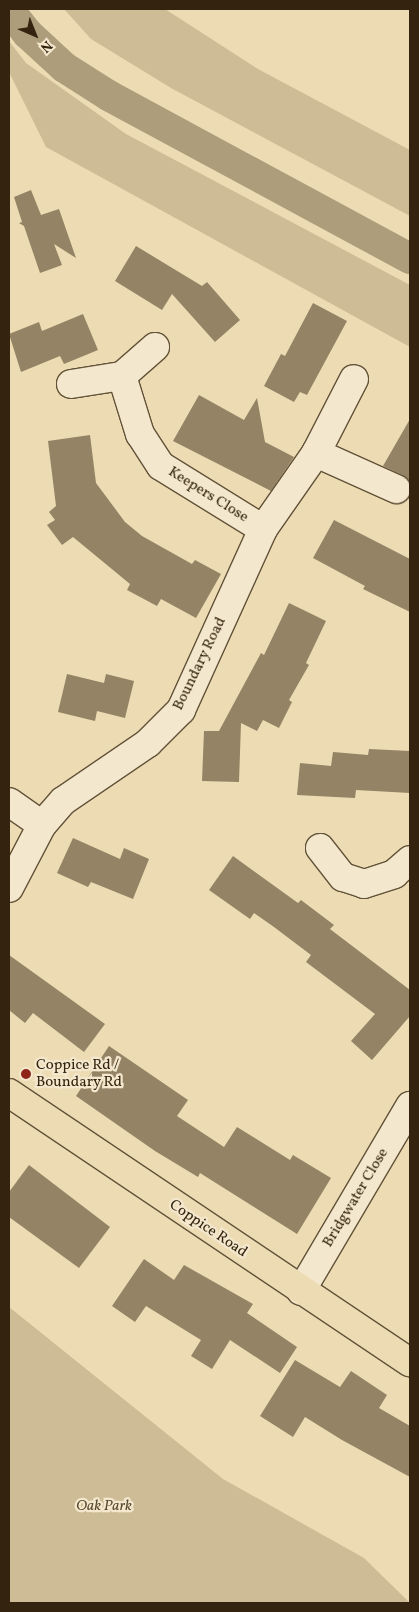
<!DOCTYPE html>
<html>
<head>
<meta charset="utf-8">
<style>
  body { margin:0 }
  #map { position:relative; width:419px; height:1612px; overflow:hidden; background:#eddbb3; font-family:Vollkorn,serif }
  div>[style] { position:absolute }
  .green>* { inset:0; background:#cebc97 }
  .canal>* { height:31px; margin:-15.5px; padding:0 15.5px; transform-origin:15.5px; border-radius:15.5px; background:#ae9d7b }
  .building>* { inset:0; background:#948364 }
  .roads { filter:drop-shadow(1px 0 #625238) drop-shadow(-1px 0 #625238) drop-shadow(0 1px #625238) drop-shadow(0 -1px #625238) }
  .minor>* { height:28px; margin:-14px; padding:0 14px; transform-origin:14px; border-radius:14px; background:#f3e8ce }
  .major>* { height:28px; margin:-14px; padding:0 14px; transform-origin:14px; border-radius:14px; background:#eddbb3 }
  .dots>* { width:14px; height:14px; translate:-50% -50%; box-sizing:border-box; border:2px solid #f3e8ce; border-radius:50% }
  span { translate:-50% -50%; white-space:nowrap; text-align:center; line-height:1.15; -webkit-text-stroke:4.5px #f3e8ce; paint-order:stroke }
  .street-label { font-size:15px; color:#34240f }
  .poi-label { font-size:15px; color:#34240f }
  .left { translate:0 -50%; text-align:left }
  .park-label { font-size:15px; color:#5a4a31; font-style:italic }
  .frame { position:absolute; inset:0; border:10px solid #34240f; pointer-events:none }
  .north { position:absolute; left:10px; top:10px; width:50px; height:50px; -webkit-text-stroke:4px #f3e8ce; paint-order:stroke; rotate:136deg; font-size:14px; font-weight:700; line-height:20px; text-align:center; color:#34240f }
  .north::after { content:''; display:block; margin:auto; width:18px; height:22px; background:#34240f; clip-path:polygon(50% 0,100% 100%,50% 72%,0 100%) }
</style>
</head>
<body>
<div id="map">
  <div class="green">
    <div style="clip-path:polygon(64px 9px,165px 9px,258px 69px,410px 150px,410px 216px,171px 88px,91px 39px)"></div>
    <div style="clip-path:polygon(9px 41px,26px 63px,126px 134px,410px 285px,410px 347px,46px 147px,9px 72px)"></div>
    <div style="clip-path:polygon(9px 1307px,223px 1479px,364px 1558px,410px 1603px,9px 1603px)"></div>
  </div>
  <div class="canal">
    <div style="left:9px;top:10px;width:29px;rotate:52deg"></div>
    <div style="left:27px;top:33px;width:50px;rotate:42.6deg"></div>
    <div style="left:64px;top:67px;width:52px;rotate:32.5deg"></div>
    <div style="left:108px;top:95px;width:343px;rotate:28.4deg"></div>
  </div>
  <div class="building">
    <div style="clip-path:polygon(31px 190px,41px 215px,59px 209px,76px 258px,54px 244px,62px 265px,40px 273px,24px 226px,19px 223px,22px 222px,14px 197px)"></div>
    <div style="clip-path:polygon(136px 246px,202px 286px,207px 282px,240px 320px,215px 342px,172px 294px,162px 310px,115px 281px)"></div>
    <div style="clip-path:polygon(313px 303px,347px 321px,307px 395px,300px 392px,294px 402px,264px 386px,281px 354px,285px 356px)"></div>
    <div style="clip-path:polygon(83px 314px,98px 350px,64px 364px,60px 356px,21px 372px,9px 334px,39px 322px,42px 331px)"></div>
    <div style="clip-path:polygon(199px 395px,244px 420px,257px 398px,265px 442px,294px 457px,271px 491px,173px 441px)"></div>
    <div style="clip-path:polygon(410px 419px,410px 482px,402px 475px,383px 466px)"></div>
    <div style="clip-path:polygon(90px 435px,96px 483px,125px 522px,142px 536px,192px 564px,195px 560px,221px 574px,196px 618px,161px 599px,157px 606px,127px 590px,130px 584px,73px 537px,62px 545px,47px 525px,55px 520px,49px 512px,56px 506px,48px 441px)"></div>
    <div style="clip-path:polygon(334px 520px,410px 559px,410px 612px,363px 589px,365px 586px,313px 558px)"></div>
    <div style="clip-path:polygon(289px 603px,326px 621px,306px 663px,309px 665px,289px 700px,292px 702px,279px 728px,263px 720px,257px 731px,241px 723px,239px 782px,202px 781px,204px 731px,219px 731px,261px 653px,264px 655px)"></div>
    <div style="clip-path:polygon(67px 674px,104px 683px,106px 674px,134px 681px,125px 718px,97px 711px,95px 721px,58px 712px)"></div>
    <div style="clip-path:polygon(369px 749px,410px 751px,410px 793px,356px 790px,355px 798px,297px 795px,300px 763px,331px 766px,333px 752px,368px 755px)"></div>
    <div style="clip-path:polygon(73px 838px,120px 859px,124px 848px,149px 859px,133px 899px,91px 882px,88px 887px,57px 873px)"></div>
    <div style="clip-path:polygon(233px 856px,298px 903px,301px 900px,334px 925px,330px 929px,410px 990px,410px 1016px,372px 1060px,351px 1041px,375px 1014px,306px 962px,311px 955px,274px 927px,254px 913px,250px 919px,209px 890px)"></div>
    <div style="clip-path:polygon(9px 955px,105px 1024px,84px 1052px,33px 1013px,25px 1023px,9px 1010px)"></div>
    <div style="clip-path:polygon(109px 1046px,188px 1100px,177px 1116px,224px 1147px,237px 1127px,290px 1160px,293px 1155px,331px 1178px,297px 1234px,200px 1173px,198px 1177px,155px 1151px,76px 1096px)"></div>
    <div style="clip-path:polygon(29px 1165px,110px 1227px,79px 1268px,9px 1217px,9px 1192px)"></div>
    <div style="clip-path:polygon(144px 1259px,174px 1280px,184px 1265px,253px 1304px,247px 1313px,297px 1347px,280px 1373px,230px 1340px,212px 1369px,191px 1356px,201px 1340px,146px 1306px,135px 1322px,112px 1306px)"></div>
    <div style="clip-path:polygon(295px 1360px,340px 1387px,351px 1371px,387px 1395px,379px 1408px,410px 1426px,410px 1477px,342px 1440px,305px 1417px,293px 1437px,260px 1416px)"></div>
  </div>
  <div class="roads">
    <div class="minor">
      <div style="left:122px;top:376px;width:61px;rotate:72.8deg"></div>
      <div style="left:140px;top:434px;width:38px;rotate:57deg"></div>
      <div style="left:161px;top:466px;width:120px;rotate:31.7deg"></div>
      <div style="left:71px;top:384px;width:52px;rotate:-8.9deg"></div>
      <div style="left:122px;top:376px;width:44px;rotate:-41.3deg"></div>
      <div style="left:316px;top:453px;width:88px;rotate:24.2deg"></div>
      <div style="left:9px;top:802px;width:40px;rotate:34.9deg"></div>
      <div style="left:320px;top:848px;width:37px;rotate:52deg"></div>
      <div style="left:343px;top:877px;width:22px;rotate:18deg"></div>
      <div style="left:364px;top:884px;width:32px;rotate:-18deg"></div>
      <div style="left:394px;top:874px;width:21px;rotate:-41deg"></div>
      <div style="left:9px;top:888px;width:71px;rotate:-62.4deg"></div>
      <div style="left:42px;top:825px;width:32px;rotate:-49deg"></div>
      <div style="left:63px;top:801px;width:103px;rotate:-34.3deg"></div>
      <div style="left:148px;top:743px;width:47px;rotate:-45deg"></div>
      <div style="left:181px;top:710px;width:199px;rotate:-65.6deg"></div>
      <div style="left:263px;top:529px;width:93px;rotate:-55.1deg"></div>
      <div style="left:316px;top:453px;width:83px;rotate:-62.8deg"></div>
      <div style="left:301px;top:1291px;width:215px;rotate:-59.5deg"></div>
    </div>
    <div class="major">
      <div style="left:9px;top:1093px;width:483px;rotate:33.9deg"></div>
    </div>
  </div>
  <div class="dots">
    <div style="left:26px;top:1074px;background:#8f2418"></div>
  </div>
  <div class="street-label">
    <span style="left:208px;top:495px;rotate:32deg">Keepers Close</span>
    <span style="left:200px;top:664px;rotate:-64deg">Boundary Road</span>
    <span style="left:356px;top:1198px;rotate:-59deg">Bridgwater Close</span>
    <span style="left:208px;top:1229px;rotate:34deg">Coppice Road</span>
  </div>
  <div class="poi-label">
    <span class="left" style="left:36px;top:1074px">Coppice Rd /<br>Boundary Rd</span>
  </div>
  <div class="park-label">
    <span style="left:104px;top:1507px">Oak Park</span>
  </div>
  <div class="frame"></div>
  <div class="north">N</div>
</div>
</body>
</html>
